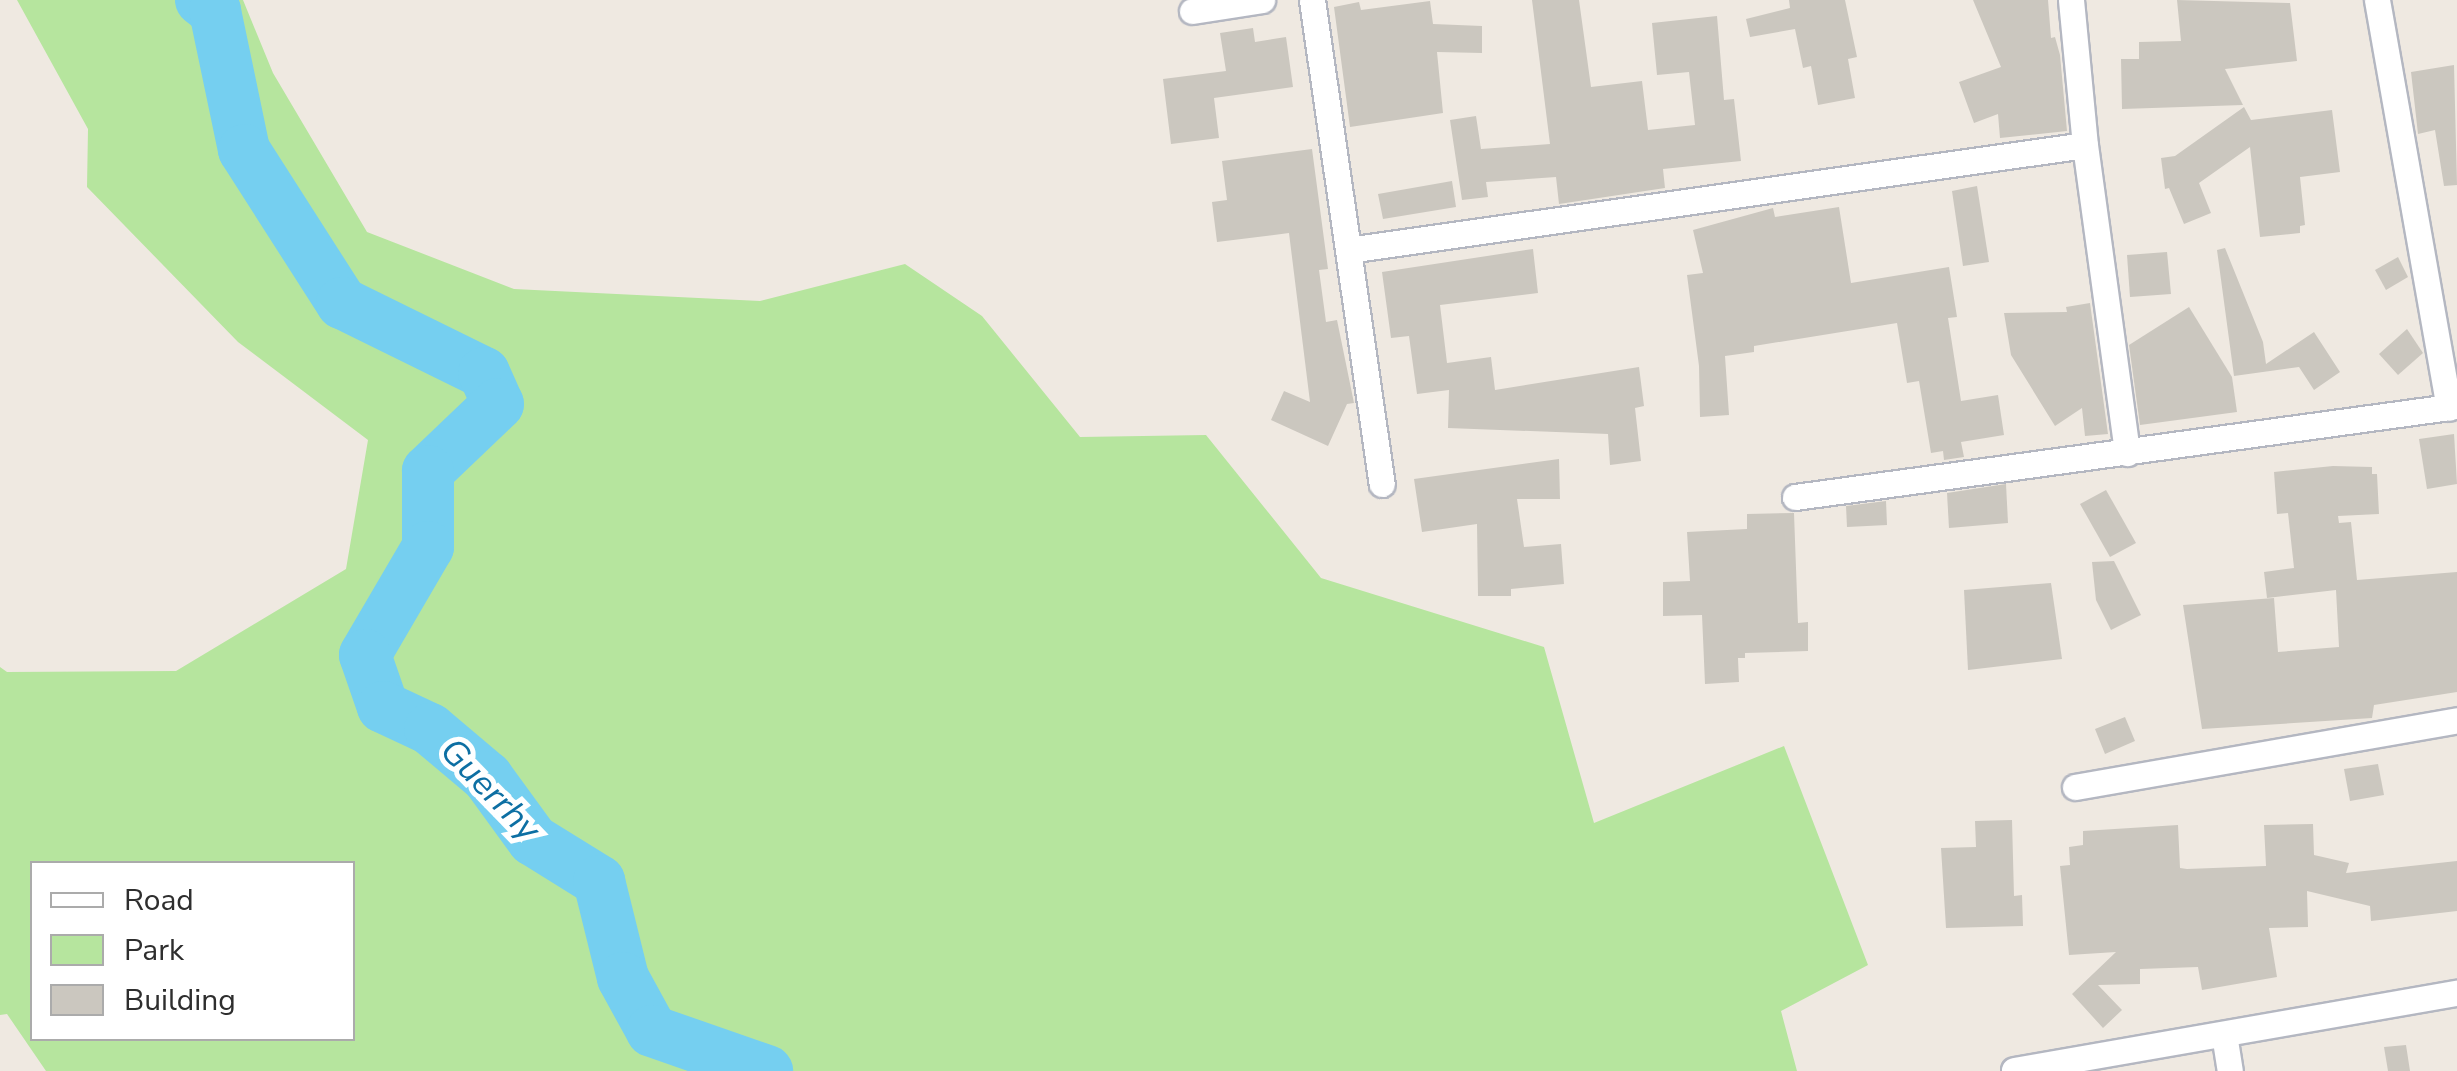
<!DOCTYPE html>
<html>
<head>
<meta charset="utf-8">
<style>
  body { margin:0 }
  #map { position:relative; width:2457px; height:1071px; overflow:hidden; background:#efe9e1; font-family:"Nunito Sans",sans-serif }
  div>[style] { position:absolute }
  .green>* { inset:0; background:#b6e59e }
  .river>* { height:52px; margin:-26px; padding:0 26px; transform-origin:26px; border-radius:26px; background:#75cff0 }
  .building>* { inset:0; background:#cbc7bf }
  .roads { filter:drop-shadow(2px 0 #b4b7c1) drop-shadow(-2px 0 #b4b7c1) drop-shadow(0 2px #b4b7c1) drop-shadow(0 -2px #b4b7c1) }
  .minor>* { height:25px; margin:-12.5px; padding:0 12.5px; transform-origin:12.5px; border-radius:12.5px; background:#fff }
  span { translate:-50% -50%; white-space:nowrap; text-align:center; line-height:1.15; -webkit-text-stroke:10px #fff; paint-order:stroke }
  .water-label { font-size:35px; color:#0d6fa3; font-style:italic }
  .legend { position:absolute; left:30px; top:861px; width:325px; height:180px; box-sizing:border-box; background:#fff; border:2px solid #ababab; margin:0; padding:12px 18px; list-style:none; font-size:30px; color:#2e2e2e }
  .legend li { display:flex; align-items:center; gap:20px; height:50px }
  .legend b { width:50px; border:2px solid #ababab }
</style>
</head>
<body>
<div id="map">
  <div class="green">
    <div style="clip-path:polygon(evenodd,17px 0,243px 0,273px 73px,367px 232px,514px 289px,760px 301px,905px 264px,982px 316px,1080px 437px,1206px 435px,1321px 578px,1544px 647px,1594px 823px,1784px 746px,1868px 965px,1781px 1011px,1797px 1071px,46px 1071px,7px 1014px,0 1015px,0 667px,7px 672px,176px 671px,346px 569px,368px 440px,238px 342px,87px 187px,88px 129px,17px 0,32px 864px,352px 864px,352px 1038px,32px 1038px,32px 864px)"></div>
  </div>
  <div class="river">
    <div style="left:201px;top:0;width:18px;rotate:38deg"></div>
    <div style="left:215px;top:11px;width:142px;rotate:78.2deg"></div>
    <div style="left:244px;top:150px;width:182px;rotate:57.4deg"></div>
    <div style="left:342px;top:303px;width:158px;rotate:26.2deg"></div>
    <div style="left:484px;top:373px;width:34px;rotate:66deg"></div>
    <div style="left:498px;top:404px;width:97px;rotate:136.3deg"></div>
    <div style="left:428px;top:471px;width:76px;rotate:90deg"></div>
    <div style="left:428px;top:547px;width:125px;rotate:120.3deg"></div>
    <div style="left:365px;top:655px;width:55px;rotate:70.9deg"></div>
    <div style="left:383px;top:707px;width:52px;rotate:25.1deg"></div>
    <div style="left:430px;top:729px;width:75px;rotate:40.1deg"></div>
    <div style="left:487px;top:777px;width:78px;rotate:53.9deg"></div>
    <div style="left:533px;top:840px;width:78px;rotate:31.8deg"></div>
    <div style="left:599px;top:881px;width:100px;rotate:76.1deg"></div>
    <div style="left:623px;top:978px;width:60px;rotate:61.3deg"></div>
    <div style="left:652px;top:1031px;width:122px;rotate:19.2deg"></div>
  </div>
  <div class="building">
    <div style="clip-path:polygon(1532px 0,1579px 0,1591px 87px,1642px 81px,1648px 130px,1695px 125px,1689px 72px,1657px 75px,1652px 23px,1717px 16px,1724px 100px,1734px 99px,1741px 161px,1663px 169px,1665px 188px,1559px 204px,1556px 177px,1486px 182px,1488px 197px,1462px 200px,1450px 120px,1476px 116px,1481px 149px,1550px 144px)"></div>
    <div style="clip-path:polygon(1789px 0,1845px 0,1857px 57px,1848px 59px,1855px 98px,1818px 105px,1811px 66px,1803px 68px,1795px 29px,1750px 37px,1746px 19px,1790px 8px)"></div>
    <div style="clip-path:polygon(1973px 0,2048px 0,2051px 38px,2055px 37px,2060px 55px,2067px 131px,2000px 138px,1998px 114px,1974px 123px,1959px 82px,2001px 67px)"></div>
    <div style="clip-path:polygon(2177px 0,2290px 3px,2297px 61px,2225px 69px,2243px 105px,2122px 109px,2121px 59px,2139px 59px,2139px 42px,2181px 41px)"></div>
    <div style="clip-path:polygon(1430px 1px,1433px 24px,1482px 26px,1482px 53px,1437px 52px,1443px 113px,1350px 127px,1334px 7px,1359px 2px,1361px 10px)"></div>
    <div style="clip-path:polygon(1253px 28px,1255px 42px,1286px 37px,1293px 87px,1214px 98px,1219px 138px,1171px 144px,1163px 79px,1226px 71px,1220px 33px)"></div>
    <div style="clip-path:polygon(2454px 65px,2457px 185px,2444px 186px,2435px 130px,2418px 134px,2411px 72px)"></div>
    <div style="clip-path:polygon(2244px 107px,2251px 120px,2332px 110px,2340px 172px,2300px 177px,2305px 225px,2300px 226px,2300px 233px,2260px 237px,2250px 147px,2199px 183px,2211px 213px,2184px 224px,2169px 188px,2165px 189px,2161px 158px,2175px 156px)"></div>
    <div style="clip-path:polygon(1312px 149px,1328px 269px,1319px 270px,1326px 322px,1337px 320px,1354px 403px,1347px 404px,1328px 446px,1271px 420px,1284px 391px,1310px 402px,1289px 233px,1217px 242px,1212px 202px,1227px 200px,1222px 161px)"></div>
    <div style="clip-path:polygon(1452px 181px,1456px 207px,1383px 219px,1378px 194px)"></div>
    <div style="clip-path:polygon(1977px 186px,1989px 262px,1963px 266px,1952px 191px)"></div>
    <div style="clip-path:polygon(1839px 207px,1851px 283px,1949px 267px,1957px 317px,1948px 318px,1961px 401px,1998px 395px,2004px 435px,1961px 442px,1964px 457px,1944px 460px,1943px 451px,1931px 453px,1919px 381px,1907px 383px,1897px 323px,1754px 346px,1754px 352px,1725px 356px,1729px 415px,1700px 417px,1699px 366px,1687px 275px,1703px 273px,1693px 230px,1773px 208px,1775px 217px)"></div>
    <div style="clip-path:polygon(2225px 248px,2263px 342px,2266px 364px,2314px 332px,2340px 372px,2314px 390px,2299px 367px,2234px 376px,2217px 250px)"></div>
    <div style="clip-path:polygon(1533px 249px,1538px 293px,1440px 305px,1447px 363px,1491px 357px,1495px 390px,1639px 367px,1644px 406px,1635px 408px,1641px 461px,1610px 465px,1608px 434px,1448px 428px,1449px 390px,1417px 394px,1409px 336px,1391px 338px,1382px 272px)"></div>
    <div style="clip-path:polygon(2167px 252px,2171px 294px,2130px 297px,2127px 255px)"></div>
    <div style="clip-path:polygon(2398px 257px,2408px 277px,2386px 290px,2375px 270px)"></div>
    <div style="clip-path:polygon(2090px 303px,2108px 434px,2085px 436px,2082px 408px,2055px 426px,2011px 355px,2004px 313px,2067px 312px,2066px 307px)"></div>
    <div style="clip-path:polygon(2189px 307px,2232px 377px,2237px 412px,2140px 425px,2129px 345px)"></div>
    <div style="clip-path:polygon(2407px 329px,2423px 353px,2398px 375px,2379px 354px)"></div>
    <div style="clip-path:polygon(2454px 434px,2457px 484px,2427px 489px,2419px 439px)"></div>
    <div style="clip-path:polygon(1559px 459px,1560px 499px,1517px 499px,1524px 547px,1561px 544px,1564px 584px,1511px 589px,1511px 596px,1478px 596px,1477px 524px,1422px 532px,1414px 479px)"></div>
    <div style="clip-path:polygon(2333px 466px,2372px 467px,2372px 474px,2377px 474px,2379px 514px,2338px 516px,2339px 523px,2351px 522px,2357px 580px,2457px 572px,2457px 692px,2374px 705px,2372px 718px,2202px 729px,2183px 605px,2274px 598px,2278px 652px,2339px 647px,2336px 590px,2267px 598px,2264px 572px,2294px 568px,2288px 513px,2277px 514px,2274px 472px)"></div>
    <div style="clip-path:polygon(2006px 484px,2008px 523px,1949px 528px,1947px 493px)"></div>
    <div style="clip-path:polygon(2106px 490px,2136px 543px,2110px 557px,2080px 504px)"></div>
    <div style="clip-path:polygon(1886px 501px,1887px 525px,1847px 527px,1846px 506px)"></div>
    <div style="clip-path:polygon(1794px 513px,1798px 623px,1808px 622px,1808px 651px,1745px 653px,1745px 658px,1738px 658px,1739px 682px,1705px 684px,1702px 615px,1663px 616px,1663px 582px,1690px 581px,1687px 532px,1747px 529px,1747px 514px)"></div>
    <div style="clip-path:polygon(2114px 561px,2141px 615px,2111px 630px,2096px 600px,2092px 562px)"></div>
    <div style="clip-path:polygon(2051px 583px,2062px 659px,1968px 670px,1964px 590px)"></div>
    <div style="clip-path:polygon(2125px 717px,2135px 741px,2105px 754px,2095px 729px)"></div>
    <div style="clip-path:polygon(2378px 764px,2384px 795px,2350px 801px,2344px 769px)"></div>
    <div style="clip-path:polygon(2012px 820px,2014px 896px,2022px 895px,2023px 926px,1946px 928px,1941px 848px,1976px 847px,1975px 821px)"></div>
    <div style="clip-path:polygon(2313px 824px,2314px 855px,2349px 863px,2346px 873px,2457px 861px,2457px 911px,2371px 921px,2370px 906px,2307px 891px,2308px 927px,2269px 928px,2277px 977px,2202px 990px,2198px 967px,2140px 969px,2140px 984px,2098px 985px,2122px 1010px,2103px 1028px,2072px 994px,2116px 952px,2069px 955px,2060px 866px,2070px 865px,2069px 847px,2083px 845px,2083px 831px,2178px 825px,2180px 868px,2187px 869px,2266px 866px,2264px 825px)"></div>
    <div style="clip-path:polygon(2406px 1045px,2410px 1071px,2388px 1071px,2384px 1047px)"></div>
  </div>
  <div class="roads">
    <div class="minor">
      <div style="left:1312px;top:0;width:489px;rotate:81.8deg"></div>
      <div style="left:2071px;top:0;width:146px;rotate:84.5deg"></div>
      <div style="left:2085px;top:145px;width:311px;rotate:82.2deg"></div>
      <div style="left:2377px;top:0;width:414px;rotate:80deg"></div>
      <div style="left:1192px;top:11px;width:71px;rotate:-8.9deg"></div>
      <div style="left:1348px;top:250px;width:744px;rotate:-8.11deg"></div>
      <div style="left:1795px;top:497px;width:668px;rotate:-7.83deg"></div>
      <div style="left:2075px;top:787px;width:388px;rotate:-9.9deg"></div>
      <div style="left:2224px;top:1034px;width:37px;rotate:81deg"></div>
      <div style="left:2014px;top:1070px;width:450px;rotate:-9.9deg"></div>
    </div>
  </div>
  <div class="water-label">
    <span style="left:490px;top:790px;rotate:46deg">Guerrhy</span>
  </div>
  <ul class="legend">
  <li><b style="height:12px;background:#fff"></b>Road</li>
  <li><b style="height:28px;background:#b6e59e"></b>Park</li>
  <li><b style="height:28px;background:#cbc7bf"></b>Building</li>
  </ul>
</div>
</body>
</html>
